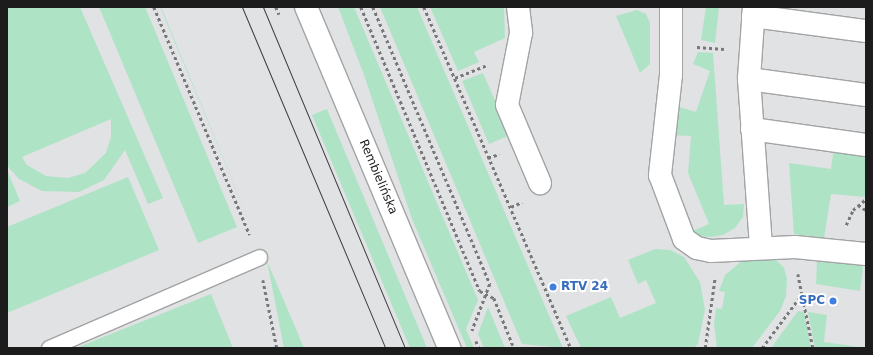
<!DOCTYPE html>
<html>
<head>
<meta charset="utf-8">
<style>
  body { margin:0 }
  #map { position:relative; width:873px; height:355px; overflow:hidden; background:#e1e2e3; font-family:"DejaVu Sans",sans-serif }
  div>[style] { position:absolute }
  .green>* { inset:0; background:#afe3c6 }
  .path>* { height:2.5px; margin-top:-1.25px; transform-origin:0; background:repeating-linear-gradient(90deg,#787879 0 3px,transparent 0 6px) }
  .roads { filter:drop-shadow(1px 0 #a2a3a4) drop-shadow(-1px 0 #a2a3a4) drop-shadow(0 1px #a2a3a4) drop-shadow(0 -1px #a2a3a4) }
  .service>* { height:15px; margin:-7.5px; padding:0 7.5px; transform-origin:7.5px; border-radius:7.5px; background:#fff }
  .pedestrian>* { height:22px; margin:-11px; padding:0 11px; transform-origin:11px; border-radius:11px; background:#fff }
  .minor>* { height:22px; margin:-11px; padding:0 11px; transform-origin:11px; border-radius:11px; background:#fff }
  .tertiary>* { height:22px; margin:-11px; padding:0 11px; transform-origin:11px; border-radius:11px; background:#fff }
  .tram>* { height:1px; margin:-0.5px; padding:0 0.5px; transform-origin:0.5px; border-radius:0.5px; background:#3e3e3f }
  .dots>* { width:11px; height:11px; translate:-50% -50%; box-sizing:border-box; border:2px solid #fff; border-radius:50% }
  span { translate:-50% -50%; white-space:nowrap; text-align:center; line-height:1.15; -webkit-text-stroke:4px #fff; paint-order:stroke }
  .street-label { font-size:12px; color:#1c1c1d }
  .shop-label { font-size:12px; color:#366cbe; font-weight:700 }
  .left { translate:0 -50%; text-align:left }
  .right { translate:-100% -50%; text-align:right }
  .frame { position:absolute; inset:0; border:8px solid #1c1c1d; pointer-events:none }
</style>
</head>
<body>
<div id="map">
  <div class="green">
    <div style="clip-path:polygon(evenodd,7px 7px,80px 7px,163px 198px,148px 204px,125px 150px,104px 180px,79px 192px,42px 191px,19px 179px,9px 168px,7px 164px,7px 7px,111px 119px,111px 137px,106px 153px,85px 173px,68px 178px,46px 176px,27px 165px,22px 157px,111px 119px)"></div>
    <div style="clip-path:polygon(99px 7px,145px 7px,237px 227px,198px 243px)"></div>
    <div style="clip-path:polygon(160px 7px,161px 7px,261px 249px)"></div>
    <div style="clip-path:polygon(338px 7px,354px 7px,478px 300px,466px 329px,474px 348px,467px 348px,412px 219px,364px 75px)"></div>
    <div style="clip-path:polygon(380px 7px,417px 7px,563px 348px,522px 344px)"></div>
    <div style="clip-path:polygon(430px 7px,504px 7px,505px 38px,474px 52px,479px 62px,458px 71px)"></div>
    <div style="clip-path:polygon(706px 7px,719px 7px,715px 43px,701px 40px)"></div>
    <div style="clip-path:polygon(637px 10px,646px 14px,650px 23px,650px 64px,640px 73px,616px 16px)"></div>
    <div style="clip-path:polygon(698px 52px,713px 53px,724px 205px,744px 204px,743px 217px,735px 228px,723px 235px,711px 237px,696px 236px,690px 232px,709px 224px,688px 173px,691px 136px,672px 135px,679px 107px,696px 112px,710px 71px,693px 64px)"></div>
    <div style="clip-path:polygon(483px 73px,510px 135px,489px 144px,462px 81px)"></div>
    <div style="clip-path:polygon(327px 109px,427px 348px,410px 348px,312px 115px)"></div>
    <div style="clip-path:polygon(834px 147px,866px 151px,866px 197px,831px 194px,824px 238px,794px 234px,789px 163px,831px 169px)"></div>
    <div style="clip-path:polygon(7px 170px,20px 201px,7px 207px)"></div>
    <div style="clip-path:polygon(128px 177px,159px 250px,7px 313px,7px 227px)"></div>
    <div style="clip-path:polygon(655px 249px,670px 250px,684px 257px,700px 282px,705px 310px,698px 344px,694px 348px,581px 348px,566px 316px,611px 297px,620px 318px,656px 303px,646px 280px,638px 284px,628px 260px)"></div>
    <div style="clip-path:polygon(774px 258px,784px 268px,787px 278px,786px 296px,780px 311px,752px 348px,717px 348px,714px 324px,716px 308px,722px 309px,725px 292px,719px 291px,725px 275px,743px 260px)"></div>
    <div style="clip-path:polygon(820px 258px,861px 263px,863px 268px,860px 291px,816px 284px,817px 261px)"></div>
    <div style="clip-path:polygon(267px 261px,304px 348px,284px 348px)"></div>
    <div style="clip-path:polygon(211px 294px,233px 348px,76px 348px)"></div>
    <div style="clip-path:polygon(488px 307px,505px 348px,484px 348px,478px 334px)"></div>
    <div style="clip-path:polygon(798px 311px,804px 312px,811px 348px,771px 348px)"></div>
    <div style="clip-path:polygon(808px 312px,827px 315px,824px 342px,866px 348px,815px 348px)"></div>
  </div>
  <div class="path">
    <div style="left:154px;top:7px;width:247px;rotate:67.2deg"></div>
    <div style="left:276px;top:7px;width:8px;rotate:67deg"></div>
    <div style="left:361px;top:7px;width:308px;rotate:67.3deg"></div>
    <div style="left:480px;top:291px;width:16px;rotate:27deg"></div>
    <div style="left:494px;top:298px;width:54px;rotate:68.2deg"></div>
    <div style="left:373px;top:7px;width:301px;rotate:67.1deg"></div>
    <div style="left:490px;top:284px;width:50px;rotate:111deg"></div>
    <div style="left:424px;top:7px;width:371px;rotate:66.7deg"></div>
    <div style="left:697px;top:47px;width:27px;rotate:4deg"></div>
    <div style="left:455px;top:78px;width:35px;rotate:-22deg"></div>
    <div style="left:488px;top:158px;width:12px;rotate:-20deg"></div>
    <div style="left:858px;top:205px;width:9px;rotate:32deg"></div>
    <div style="left:511px;top:207px;width:12px;rotate:-24deg"></div>
    <div style="left:846px;top:225px;width:17px;rotate:-65deg"></div>
    <div style="left:853px;top:210px;width:17px;rotate:-40deg"></div>
    <div style="left:798px;top:274px;width:76px;rotate:78.5deg"></div>
    <div style="left:263px;top:280px;width:69px;rotate:78.4deg"></div>
    <div style="left:476px;top:341px;width:8px;rotate:67deg"></div>
    <div style="left:705px;top:348px;width:72px;rotate:-82deg"></div>
    <div style="left:762px;top:348px;width:67px;rotate:-53.5deg"></div>
  </div>
  <div class="roads">
    <div class="service">
      <div style="left:49px;top:348px;width:229px;rotate:-23.4deg"></div>
    </div>
    <div class="pedestrian">
      <div style="left:518px;top:7px;width:26px;rotate:83deg"></div>
      <div style="left:521px;top:33px;width:73px;rotate:101deg"></div>
      <div style="left:507px;top:105px;width:85px;rotate:67.1deg"></div>
    </div>
    <div class="minor">
      <div style="left:671px;top:7px;width:68px;rotate:90deg"></div>
      <div style="left:671px;top:75px;width:101px;rotate:96.3deg"></div>
      <div style="left:660px;top:175px;width:68px;rotate:69.4deg"></div>
      <div style="left:684px;top:239px;width:16px;rotate:35deg"></div>
      <div style="left:697px;top:248px;width:14px;rotate:12deg"></div>
      <div style="left:711px;top:251px;width:84px;rotate:-2.7deg"></div>
      <div style="left:795px;top:247px;width:71px;rotate:5.6deg"></div>
      <div style="left:754px;top:7px;width:72px;rotate:94deg"></div>
      <div style="left:749px;top:79px;width:169px;rotate:85.9deg"></div>
      <div style="left:753px;top:16px;width:114px;rotate:7.6deg"></div>
      <div style="left:749px;top:79px;width:118px;rotate:7.8deg"></div>
      <div style="left:752px;top:129px;width:115px;rotate:8deg"></div>
    </div>
    <div class="tertiary">
      <div style="left:306px;top:7px;width:370px;rotate:67.2deg"></div>
    </div>
  </div>
  <div class="tram">
    <div style="left:242px;top:7px;width:370px;rotate:67.2deg"></div>
    <div style="left:263px;top:7px;width:369px;rotate:67.4deg"></div>
  </div>
  <div class="dots">
    <div style="left:553px;top:287px;background:#3f7fe0"></div>
    <div style="left:833px;top:301px;background:#3f7fe0"></div>
  </div>
  <div class="street-label">
    <span style="left:378px;top:177px;rotate:67deg">Rembielińska</span>
  </div>
  <div class="shop-label">
    <span class="left" style="left:561px;top:287px">RTV 24</span>
    <span class="right" style="left:825px;top:301px">SPC</span>
  </div>
  <div class="frame"></div>
</div>
</body>
</html>
